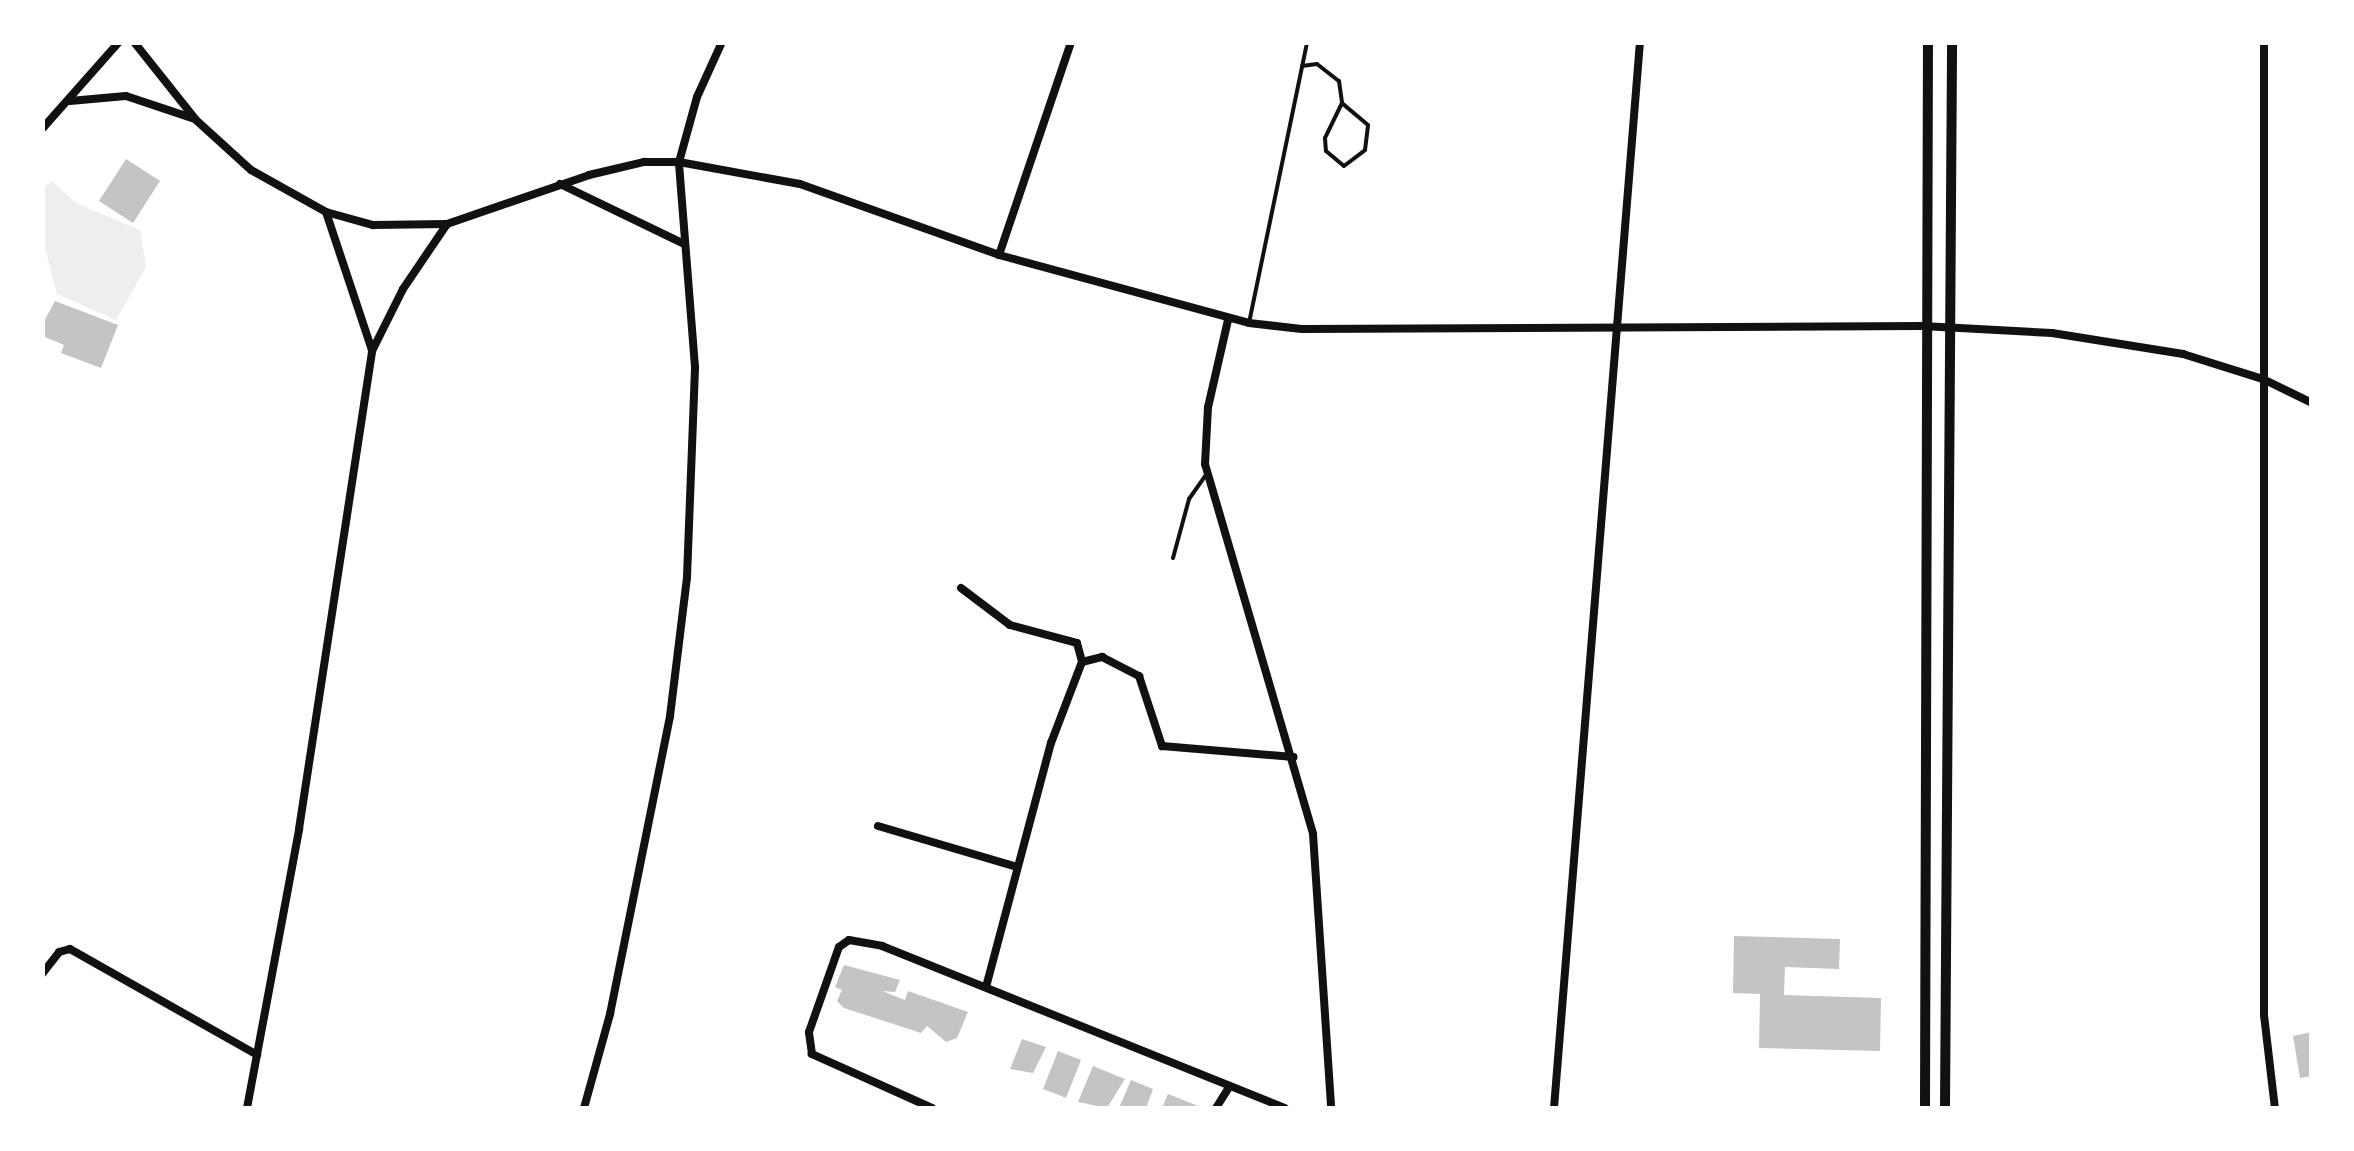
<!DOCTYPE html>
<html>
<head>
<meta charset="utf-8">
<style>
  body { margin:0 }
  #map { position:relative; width:2354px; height:1151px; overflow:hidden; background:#fff; font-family:"DM Sans",sans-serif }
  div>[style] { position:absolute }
  .green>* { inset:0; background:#eee }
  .building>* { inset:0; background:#c4c4c4 }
  .service>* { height:4px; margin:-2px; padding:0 2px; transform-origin:2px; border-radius:2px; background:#111 }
  .minor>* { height:8px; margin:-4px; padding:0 4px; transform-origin:4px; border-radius:4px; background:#111 }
  .tertiary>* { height:10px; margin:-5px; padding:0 5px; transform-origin:5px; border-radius:5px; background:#111 }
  span { translate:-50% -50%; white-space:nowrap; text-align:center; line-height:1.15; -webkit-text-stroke:8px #fff; paint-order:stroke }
  .frame { position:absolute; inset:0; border:45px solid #fff; pointer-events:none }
</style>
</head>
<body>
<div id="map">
  <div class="green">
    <div style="clip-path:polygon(52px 181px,76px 203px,140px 230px,146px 267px,116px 320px,57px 294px,43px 240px,43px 188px)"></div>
  </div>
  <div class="building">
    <div style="clip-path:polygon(126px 159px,160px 181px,133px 223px,99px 201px)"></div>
    <div style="clip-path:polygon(55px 301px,118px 325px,101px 368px,61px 353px,64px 345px,45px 337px,42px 344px,42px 325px)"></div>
    <div style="clip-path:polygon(1734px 936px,1840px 939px,1839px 969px,1785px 967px,1784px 995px,1881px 998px,1880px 1051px,1759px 1048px,1760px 994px,1733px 993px)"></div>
    <div style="clip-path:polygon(844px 965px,900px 980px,895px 992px,882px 991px,905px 1000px,908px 991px,968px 1012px,957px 1038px,946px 1042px,927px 1026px,921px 1033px,844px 1008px,837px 1001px,842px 990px,835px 987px)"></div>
    <div style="clip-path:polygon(2312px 1032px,2312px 1076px,2300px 1078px,2293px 1036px)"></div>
    <div style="clip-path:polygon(1022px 1039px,1046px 1047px,1033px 1073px,1010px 1069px)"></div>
    <div style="clip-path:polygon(1058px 1051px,1081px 1060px,1066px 1098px,1043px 1089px)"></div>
    <div style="clip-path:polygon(1093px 1066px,1125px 1079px,1107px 1108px,1078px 1102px)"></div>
    <div style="clip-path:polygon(1131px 1080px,1153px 1089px,1146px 1108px,1119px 1108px)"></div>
    <div style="clip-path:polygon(1168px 1094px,1203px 1108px,1162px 1108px)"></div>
  </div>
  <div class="service">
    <div style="left:1302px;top:66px;width:15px;rotate:-8deg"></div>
    <div style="left:1317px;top:64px;width:28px;rotate:38deg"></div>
    <div style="left:1339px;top:81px;width:22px;rotate:82deg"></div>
    <div style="left:1342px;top:103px;width:39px;rotate:116deg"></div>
    <div style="left:1325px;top:138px;width:13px;rotate:86deg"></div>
    <div style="left:1326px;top:151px;width:23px;rotate:40deg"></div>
    <div style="left:1344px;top:166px;width:26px;rotate:-37deg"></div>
    <div style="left:1365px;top:150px;width:25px;rotate:-83deg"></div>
    <div style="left:1368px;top:125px;width:34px;rotate:-140deg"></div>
    <div style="left:1249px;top:323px;width:287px;rotate:-78.3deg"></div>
    <div style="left:1173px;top:558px;width:61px;rotate:-74.8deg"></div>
    <div style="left:1189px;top:499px;width:32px;rotate:-55deg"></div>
  </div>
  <div class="minor">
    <div style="left:134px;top:42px;width:100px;rotate:51.5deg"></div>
    <div style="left:196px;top:120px;width:74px;rotate:42.3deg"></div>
    <div style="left:251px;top:170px;width:86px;rotate:29.2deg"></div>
    <div style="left:326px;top:212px;width:49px;rotate:15.5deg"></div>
    <div style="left:373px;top:225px;width:74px;rotate:-0.8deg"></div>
    <div style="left:447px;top:224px;width:150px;rotate:-19deg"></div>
    <div style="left:589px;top:175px;width:57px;rotate:-13.3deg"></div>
    <div style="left:644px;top:162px;width:35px"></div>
    <div style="left:679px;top:162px;width:123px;rotate:10.3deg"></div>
    <div style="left:800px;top:184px;width:211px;rotate:19.6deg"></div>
    <div style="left:999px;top:255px;width:259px;rotate:15.2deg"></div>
    <div style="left:1249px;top:323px;width:53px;rotate:6.5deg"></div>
    <div style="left:1302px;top:329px;width:620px;rotate:-0.28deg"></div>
    <div style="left:1922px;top:326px;width:130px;rotate:3.1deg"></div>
    <div style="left:2052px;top:333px;width:133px;rotate:9.1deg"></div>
    <div style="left:2183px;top:354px;width:84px;rotate:17.4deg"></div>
    <div style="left:2263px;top:379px;width:55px;rotate:26.1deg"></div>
    <div style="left:2264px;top:42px;width:973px;rotate:90deg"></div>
    <div style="left:2264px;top:1015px;width:94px;rotate:83.3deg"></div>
    <div style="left:70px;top:101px;width:56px;rotate:-5.1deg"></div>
    <div style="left:126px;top:96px;width:70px;rotate:18.4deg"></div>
    <div style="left:42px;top:129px;width:116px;rotate:-48.5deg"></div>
    <div style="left:560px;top:184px;width:136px;rotate:25.8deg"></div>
    <div style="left:326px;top:212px;width:145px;rotate:71.6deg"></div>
    <div style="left:999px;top:255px;width:225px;rotate:-71.3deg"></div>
    <div style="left:1228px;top:320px;width:89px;rotate:102.9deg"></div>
    <div style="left:1208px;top:407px;width:57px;rotate:93deg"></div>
    <div style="left:1205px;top:464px;width:385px;rotate:73.7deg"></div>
    <div style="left:1313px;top:834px;width:275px;rotate:86.2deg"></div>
    <div style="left:961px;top:588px;width:61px;rotate:37.1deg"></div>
    <div style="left:1010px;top:625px;width:69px;rotate:15deg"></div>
    <div style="left:1077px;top:643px;width:20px;rotate:75deg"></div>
    <div style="left:878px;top:826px;width:142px;rotate:16.4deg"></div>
    <div style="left:42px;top:974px;width:28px;rotate:-52deg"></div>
    <div style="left:59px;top:952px;width:11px;rotate:-15deg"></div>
    <div style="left:70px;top:949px;width:215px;rotate:29.5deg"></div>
    <div style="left:986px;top:987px;width:253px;rotate:-75.1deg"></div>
    <div style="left:1051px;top:743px;width:87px;rotate:-69.1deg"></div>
    <div style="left:1082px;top:662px;width:21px;rotate:-14deg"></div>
    <div style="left:1102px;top:657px;width:42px;rotate:27.2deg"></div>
    <div style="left:1139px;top:676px;width:74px;rotate:71.8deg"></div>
    <div style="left:1162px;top:746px;width:132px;rotate:4.8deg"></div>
    <div style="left:247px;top:1108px;width:284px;rotate:-79.4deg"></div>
    <div style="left:299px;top:829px;width:484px;rotate:-81.3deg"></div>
    <div style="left:372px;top:351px;width:69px;rotate:-63.4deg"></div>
    <div style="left:403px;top:289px;width:78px;rotate:-55.9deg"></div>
    <div style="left:584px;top:1108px;width:98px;rotate:-74.5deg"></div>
    <div style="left:610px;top:1014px;width:304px;rotate:-78.6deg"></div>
    <div style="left:670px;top:716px;width:140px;rotate:-83deg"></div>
    <div style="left:687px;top:577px;width:210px;rotate:-87.8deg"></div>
    <div style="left:695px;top:367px;width:206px;rotate:-94.5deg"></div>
    <div style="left:679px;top:162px;width:67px;rotate:-74.5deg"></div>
    <div style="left:697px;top:97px;width:60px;rotate:-65.6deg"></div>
    <div style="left:932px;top:1108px;width:132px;rotate:-155.8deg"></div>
    <div style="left:812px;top:1054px;width:22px;rotate:-98deg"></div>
    <div style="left:809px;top:1032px;width:90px;rotate:-70.6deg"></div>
    <div style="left:839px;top:947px;width:12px;rotate:-35deg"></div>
    <div style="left:849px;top:940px;width:34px;rotate:10deg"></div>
    <div style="left:882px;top:946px;width:434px;rotate:21.9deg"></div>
    <div style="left:1216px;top:1108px;width:25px;rotate:-58deg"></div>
    <div style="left:1554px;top:1108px;width:1069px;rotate:-85.39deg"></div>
  </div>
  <div class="tertiary">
    <div style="left:1925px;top:1108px;width:1066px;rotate:-89.84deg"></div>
    <div style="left:1945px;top:1108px;width:1066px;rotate:-89.62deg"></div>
  </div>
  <div class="frame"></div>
</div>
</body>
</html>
